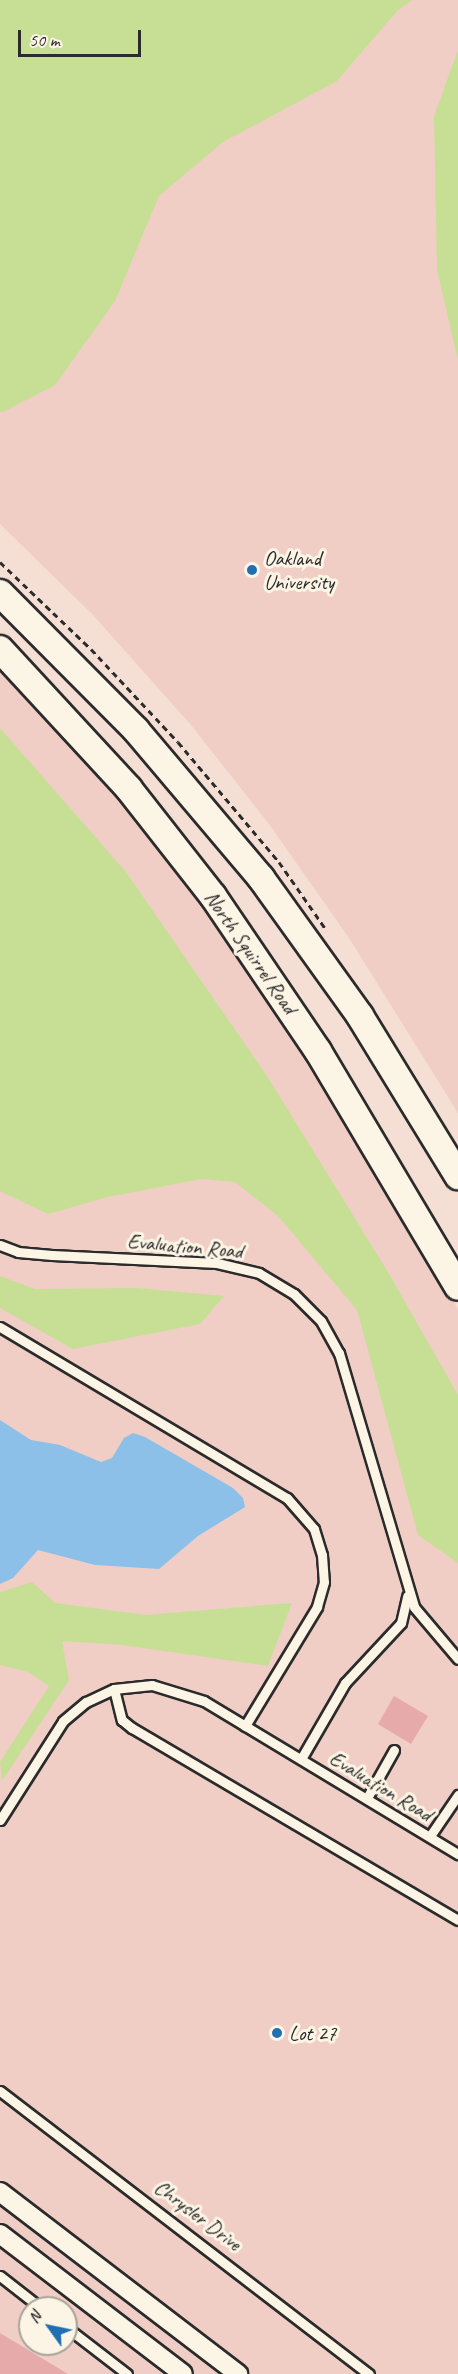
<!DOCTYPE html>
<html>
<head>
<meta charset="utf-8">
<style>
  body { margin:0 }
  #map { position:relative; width:458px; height:2374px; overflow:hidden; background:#f5ded3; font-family:Caveat,sans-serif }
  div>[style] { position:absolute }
  .built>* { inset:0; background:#f0cec6 }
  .green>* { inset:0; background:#c6df95 }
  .water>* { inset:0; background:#8cc0e9 }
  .building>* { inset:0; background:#e5aaa9 }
  .path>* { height:3px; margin-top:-1.5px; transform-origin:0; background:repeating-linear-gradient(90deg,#2b2b2b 0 6px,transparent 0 10.5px) }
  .roads { filter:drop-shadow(2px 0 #2b2b2b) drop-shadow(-2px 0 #2b2b2b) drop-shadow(0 2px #2b2b2b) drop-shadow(0 -2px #2b2b2b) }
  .service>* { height:9px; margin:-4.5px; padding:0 4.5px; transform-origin:4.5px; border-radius:4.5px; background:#fcf5e5 }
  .minor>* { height:18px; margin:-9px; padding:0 9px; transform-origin:9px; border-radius:9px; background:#fcf5e5 }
  .secondary>* { height:26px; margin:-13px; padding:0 13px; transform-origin:13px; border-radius:13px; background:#fcf5e5 }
  .dots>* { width:16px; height:16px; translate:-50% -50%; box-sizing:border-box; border:3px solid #fcf5e5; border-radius:50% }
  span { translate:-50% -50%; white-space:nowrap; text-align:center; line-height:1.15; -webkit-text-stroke:6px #fcf5e5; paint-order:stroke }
  .poi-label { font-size:21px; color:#2b2b2b }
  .left { translate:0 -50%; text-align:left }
  .street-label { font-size:21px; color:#2b2b2b }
  .north { position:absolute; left:18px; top:2296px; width:60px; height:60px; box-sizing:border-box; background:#fcf5e5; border:2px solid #a8a49b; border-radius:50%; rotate:303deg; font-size:16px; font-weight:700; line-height:24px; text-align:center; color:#2b2b2b }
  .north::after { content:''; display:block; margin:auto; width:21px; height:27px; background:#1f6fb2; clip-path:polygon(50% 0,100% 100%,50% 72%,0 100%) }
  .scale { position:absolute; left:18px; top:30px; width:123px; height:27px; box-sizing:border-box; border:3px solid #2b2b2b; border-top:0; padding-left:8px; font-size:18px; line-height:21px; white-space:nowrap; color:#2b2b2b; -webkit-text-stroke:4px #fcf5e5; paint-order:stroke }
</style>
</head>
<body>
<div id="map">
  <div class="built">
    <div style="clip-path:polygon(0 0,458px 0,458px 1113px,349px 938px,269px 824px,191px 725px,93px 615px,0 524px)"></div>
    <div style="clip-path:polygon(evenodd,0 664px,69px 736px,192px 887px,288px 1024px,458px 1309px,458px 2374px,0 2374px,0 664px,30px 2308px,66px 2308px,66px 2344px,30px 2344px,30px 2308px)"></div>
  </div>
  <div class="green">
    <div style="clip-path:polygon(0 0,412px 0,397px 11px,337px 81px,223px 142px,159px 196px,115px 301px,55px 385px,3px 412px,0 412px)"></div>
    <div style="clip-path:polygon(458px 50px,458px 360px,437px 270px,434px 116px)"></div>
    <div style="clip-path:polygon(0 728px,126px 872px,267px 1076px,388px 1272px,458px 1395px,458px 1563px,418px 1535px,357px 1310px,279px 1217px,235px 1182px,201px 1179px,108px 1197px,48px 1214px,0 1191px)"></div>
    <div style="clip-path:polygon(0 1276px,35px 1289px,137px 1288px,224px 1296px,200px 1324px,73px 1349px,0 1308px)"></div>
    <div style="clip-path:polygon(32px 1582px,55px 1603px,146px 1615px,292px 1603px,268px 1666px,122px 1645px,62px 1641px,69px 1680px,2px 1781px,0 1762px,49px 1686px,28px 1672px,0 1665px,0 1592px)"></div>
  </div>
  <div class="water">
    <div style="clip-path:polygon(0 1420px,31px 1440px,60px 1445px,101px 1462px,112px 1458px,124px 1438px,133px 1433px,145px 1437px,233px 1488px,243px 1498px,245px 1507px,198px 1536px,159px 1569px,95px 1565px,38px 1550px,13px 1578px,0 1584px)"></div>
  </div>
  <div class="building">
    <div style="clip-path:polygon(394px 1696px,428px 1716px,411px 1744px,378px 1724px)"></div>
    <div style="clip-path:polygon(0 2333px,68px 2374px,0 2374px)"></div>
  </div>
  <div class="path">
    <div style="left:0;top:562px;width:126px;rotate:43.7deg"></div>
    <div style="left:91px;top:649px;width:127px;rotate:46.9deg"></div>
    <div style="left:178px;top:742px;width:157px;rotate:49.9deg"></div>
    <div style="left:279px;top:862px;width:84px;rotate:55.2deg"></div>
  </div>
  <div class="roads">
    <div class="service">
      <div style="left:0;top:1245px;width:19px;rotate:21deg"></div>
      <div style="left:18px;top:1252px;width:34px;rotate:5deg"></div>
      <div style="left:52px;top:1255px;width:165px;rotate:2.8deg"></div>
      <div style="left:217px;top:1263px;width:43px;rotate:13.4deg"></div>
      <div style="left:259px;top:1273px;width:41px;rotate:31deg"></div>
      <div style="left:294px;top:1294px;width:38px;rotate:45deg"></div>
      <div style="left:321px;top:1321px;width:37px;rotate:61deg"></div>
      <div style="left:339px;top:1353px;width:265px;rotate:73.5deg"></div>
      <div style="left:414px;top:1607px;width:68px;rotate:49.8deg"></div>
      <div style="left:0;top:1327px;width:334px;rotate:30.8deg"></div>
      <div style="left:287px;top:1498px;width:41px;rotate:48.9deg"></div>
      <div style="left:314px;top:1529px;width:27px;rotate:73deg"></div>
      <div style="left:322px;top:1555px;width:27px;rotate:86deg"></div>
      <div style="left:324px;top:1582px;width:26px;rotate:106deg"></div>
      <div style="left:317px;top:1607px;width:139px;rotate:121.2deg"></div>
      <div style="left:114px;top:1689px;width:32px;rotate:76deg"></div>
      <div style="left:122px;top:1720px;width:13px;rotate:39deg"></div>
      <div style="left:132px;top:1728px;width:378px;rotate:30.5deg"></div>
      <div style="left:301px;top:1759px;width:88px;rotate:-59.9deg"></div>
      <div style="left:345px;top:1683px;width:82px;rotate:-47deg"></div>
      <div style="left:401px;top:1623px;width:28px;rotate:-77deg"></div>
      <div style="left:367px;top:1798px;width:55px;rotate:-60.6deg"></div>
      <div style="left:0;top:1820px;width:117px;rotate:-57.5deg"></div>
      <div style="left:63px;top:1721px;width:30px;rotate:-40deg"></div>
      <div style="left:86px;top:1702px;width:31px;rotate:-25deg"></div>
      <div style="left:114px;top:1689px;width:38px;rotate:-6deg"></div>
      <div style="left:152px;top:1685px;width:54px;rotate:17.1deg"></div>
      <div style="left:204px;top:1701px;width:297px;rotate:31.1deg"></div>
      <div style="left:430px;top:1836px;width:50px;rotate:-55.7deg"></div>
      <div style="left:0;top:2091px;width:465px;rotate:37.5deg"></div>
      <div style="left:0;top:2276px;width:52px;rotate:38deg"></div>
      <div style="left:66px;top:2327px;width:77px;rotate:37.6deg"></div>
    </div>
    <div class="minor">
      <div style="left:0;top:2192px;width:300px;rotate:37.4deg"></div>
      <div style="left:0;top:2234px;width:230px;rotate:37.4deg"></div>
    </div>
    <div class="secondary">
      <div style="left:0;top:593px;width:193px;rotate:45.2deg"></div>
      <div style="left:136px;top:730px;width:194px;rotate:49.8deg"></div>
      <div style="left:261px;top:878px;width:170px;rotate:54.3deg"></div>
      <div style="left:360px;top:1016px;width:188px;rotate:58.5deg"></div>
      <div style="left:0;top:649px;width:190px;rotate:47.3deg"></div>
      <div style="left:129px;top:789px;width:136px;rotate:51.9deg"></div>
      <div style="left:213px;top:896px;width:187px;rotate:55.9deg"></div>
      <div style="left:318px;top:1051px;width:274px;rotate:59.3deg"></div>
    </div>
  </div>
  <div class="dots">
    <div style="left:252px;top:570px;background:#1f6fb2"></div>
    <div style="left:277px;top:2033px;background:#1f6fb2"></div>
  </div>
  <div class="poi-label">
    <span class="left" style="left:264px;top:570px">Oakland<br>University</span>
    <span class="left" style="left:289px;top:2033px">Lot 27</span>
  </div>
  <div class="street-label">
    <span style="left:251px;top:952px;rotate:55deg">North Squirrel Road</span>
    <span style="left:185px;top:1246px;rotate:5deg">Evaluation Road</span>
    <span style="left:381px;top:1786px;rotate:31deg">Evaluation Road</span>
    <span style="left:198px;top:2215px;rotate:37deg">Chrysler Drive</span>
  </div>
  <div class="north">N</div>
  <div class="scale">50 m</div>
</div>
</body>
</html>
